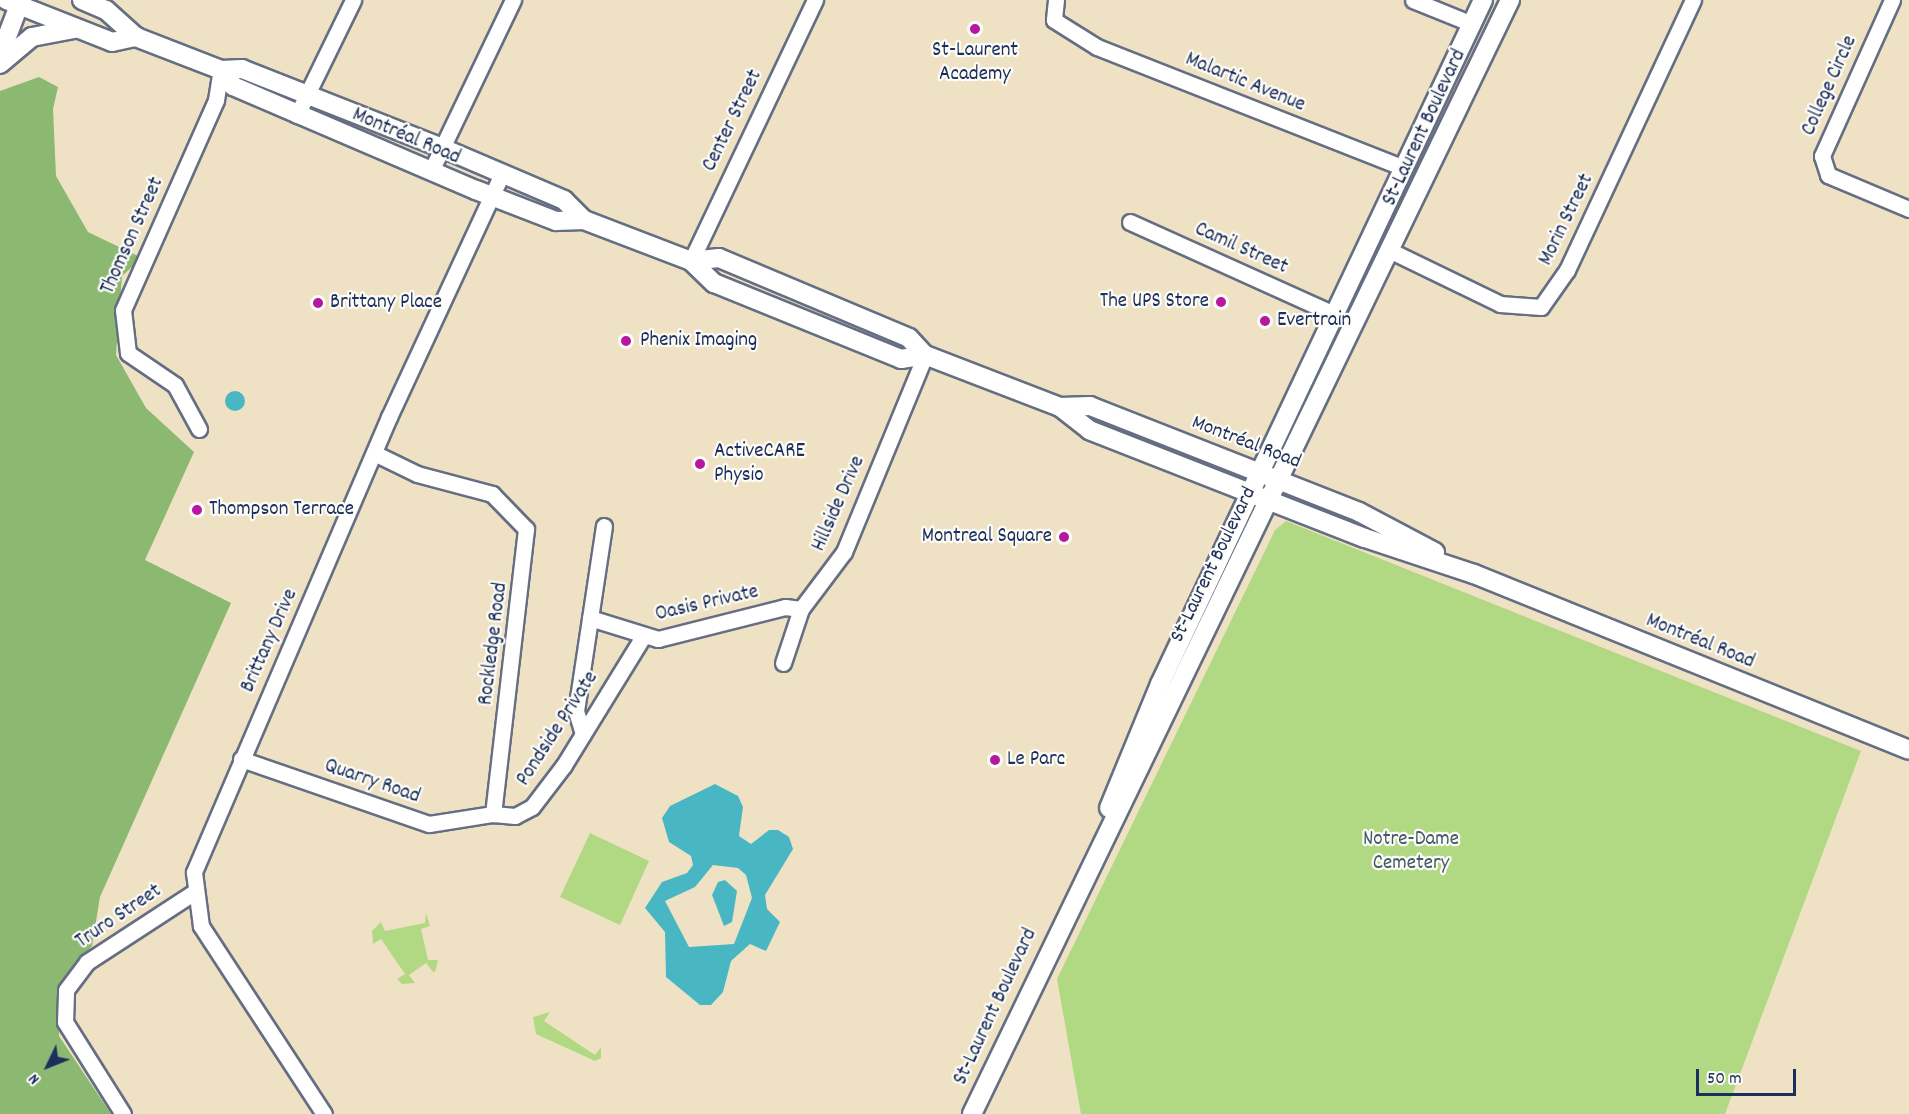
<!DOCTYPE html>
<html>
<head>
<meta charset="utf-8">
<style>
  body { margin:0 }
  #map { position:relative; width:1909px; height:1114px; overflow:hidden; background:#efe2c4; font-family:Dekko,sans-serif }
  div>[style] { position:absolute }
  .green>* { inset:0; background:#b1d983 }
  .forest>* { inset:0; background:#8cb971 }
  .water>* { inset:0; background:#49b7c3 }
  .round { border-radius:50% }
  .roads { filter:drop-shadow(2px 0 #656e82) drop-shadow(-2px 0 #656e82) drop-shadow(0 2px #656e82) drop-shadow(0 -2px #656e82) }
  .minor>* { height:15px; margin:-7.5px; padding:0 7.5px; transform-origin:7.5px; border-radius:7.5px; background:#fff }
  .major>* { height:18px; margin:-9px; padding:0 9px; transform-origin:9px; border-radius:9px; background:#fff }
  .dots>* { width:16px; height:16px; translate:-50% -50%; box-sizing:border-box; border:3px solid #fdfcf7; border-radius:50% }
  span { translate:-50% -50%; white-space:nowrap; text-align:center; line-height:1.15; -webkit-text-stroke:4.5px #fdfcf7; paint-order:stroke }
  .poi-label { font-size:21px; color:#1b2f5e }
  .right { translate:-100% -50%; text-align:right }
  .left { translate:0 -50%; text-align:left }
  .street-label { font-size:21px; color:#1b2f5e }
  .park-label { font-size:21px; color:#405a67 }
  .north { position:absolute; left:18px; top:1036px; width:60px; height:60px; -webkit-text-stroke:4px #fdfcf7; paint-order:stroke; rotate:227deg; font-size:16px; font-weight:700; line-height:24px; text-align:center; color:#1b2f5e }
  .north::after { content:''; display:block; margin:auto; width:21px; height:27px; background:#1b2f5e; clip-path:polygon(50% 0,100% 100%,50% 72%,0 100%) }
  .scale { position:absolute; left:1696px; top:1069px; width:100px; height:27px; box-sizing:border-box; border:3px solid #1b2f5e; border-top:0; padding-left:8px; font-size:18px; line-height:21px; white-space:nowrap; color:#1b2f5e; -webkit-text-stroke:4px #fdfcf7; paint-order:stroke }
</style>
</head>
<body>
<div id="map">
  <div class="green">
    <div style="clip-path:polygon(1286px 521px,1861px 751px,1725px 1114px,1081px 1114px,1057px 979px,1275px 530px)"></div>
    <div style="clip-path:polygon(590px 833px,649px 861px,620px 925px,560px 897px)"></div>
    <div style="clip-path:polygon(426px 913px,430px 926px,421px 929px,428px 960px,438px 960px,436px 969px,434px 973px,426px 963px,409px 975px,415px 983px,402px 984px,397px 979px,405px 974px,381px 939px,373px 944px,372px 931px,381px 922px,385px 931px,425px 923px)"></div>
    <div style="clip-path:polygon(550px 1012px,544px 1021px,595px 1055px,601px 1047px,601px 1058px,595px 1061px,536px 1034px,533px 1017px)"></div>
  </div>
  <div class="forest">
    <div style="clip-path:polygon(39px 77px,58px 87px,53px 109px,56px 176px,88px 232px,142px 258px,122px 276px,116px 355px,146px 408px,194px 452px,145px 560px,231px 603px,100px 897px,92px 946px,62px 980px,59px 1036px,111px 1114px,0 1114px,0 91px)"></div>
  </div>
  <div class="water">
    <div class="round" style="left:225px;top:391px;width:20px;height:20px"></div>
    <div style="clip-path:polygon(evenodd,715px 784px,738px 796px,743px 807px,739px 836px,751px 844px,769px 830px,778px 830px,789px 837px,793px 849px,765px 895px,767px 909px,780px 922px,766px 951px,750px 944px,731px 961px,723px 992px,711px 1005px,700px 1005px,666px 977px,665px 932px,645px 908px,662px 882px,687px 873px,693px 865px,691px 856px,669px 842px,662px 818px,670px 806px,715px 784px,713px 865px,738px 868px,746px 875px,752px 898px,734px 944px,689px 947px,665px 901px,695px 887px,713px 865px)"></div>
    <div style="clip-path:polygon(725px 880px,737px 891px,732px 922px,724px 926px,712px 895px,718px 882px)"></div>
  </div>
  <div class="roads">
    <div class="minor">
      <div style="left:1056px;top:0;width:20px;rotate:96deg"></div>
      <div style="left:1054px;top:20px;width:51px;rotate:32.1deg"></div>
      <div style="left:1097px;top:47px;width:330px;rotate:21.5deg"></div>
      <div style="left:1413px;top:0;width:64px;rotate:22.1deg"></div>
      <div style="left:1892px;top:0;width:171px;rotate:114.2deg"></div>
      <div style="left:1822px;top:156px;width:20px;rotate:72deg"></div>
      <div style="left:1828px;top:175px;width:88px;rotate:22.8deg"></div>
      <div style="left:297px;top:115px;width:128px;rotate:-64deg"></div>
      <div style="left:431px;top:171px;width:190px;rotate:-64.4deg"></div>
      <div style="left:1130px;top:222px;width:224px;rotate:24.3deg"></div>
      <div style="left:1391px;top:251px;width:121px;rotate:25.9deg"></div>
      <div style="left:1500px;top:304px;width:41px;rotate:4.2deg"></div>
      <div style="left:1541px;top:307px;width:45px;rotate:-54.9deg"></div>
      <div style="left:1567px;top:270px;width:298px;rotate:-65deg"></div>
      <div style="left:691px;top:261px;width:289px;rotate:-64.6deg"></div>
      <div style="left:199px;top:429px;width:50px;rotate:-118.6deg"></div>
      <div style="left:175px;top:385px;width:57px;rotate:-145.8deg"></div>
      <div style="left:128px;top:353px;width:43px;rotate:-96.6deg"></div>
      <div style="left:123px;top:310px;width:230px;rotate:-66.1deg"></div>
      <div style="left:216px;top:100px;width:30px;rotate:-81deg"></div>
      <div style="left:374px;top:453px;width:48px;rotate:26deg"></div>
      <div style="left:417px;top:474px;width:78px;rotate:14.9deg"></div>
      <div style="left:492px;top:494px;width:49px;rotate:45.8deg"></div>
      <div style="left:526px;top:529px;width:287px;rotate:96.6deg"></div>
      <div style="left:590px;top:618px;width:71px;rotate:17.2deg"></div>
      <div style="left:658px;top:639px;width:131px;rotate:-14.1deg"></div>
      <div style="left:785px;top:607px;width:16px;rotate:7deg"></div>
      <div style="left:783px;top:663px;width:57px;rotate:-71.6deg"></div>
      <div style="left:801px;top:609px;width:71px;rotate:-53deg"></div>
      <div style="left:844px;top:552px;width:213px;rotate:-67.6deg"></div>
      <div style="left:583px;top:734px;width:24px;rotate:-107deg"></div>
      <div style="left:576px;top:711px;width:187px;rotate:-81.4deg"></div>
      <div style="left:241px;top:759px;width:199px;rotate:19.1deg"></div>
      <div style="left:429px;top:824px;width:65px;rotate:-8.9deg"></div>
      <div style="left:493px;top:814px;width:22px;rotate:5deg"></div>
      <div style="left:515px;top:816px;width:19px;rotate:-28deg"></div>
      <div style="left:532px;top:807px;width:53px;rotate:-52.7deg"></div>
      <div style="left:564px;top:765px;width:149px;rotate:-58.4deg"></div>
      <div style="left:123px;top:1114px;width:109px;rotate:-122.2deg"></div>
      <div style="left:65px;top:1022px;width:32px;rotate:-88deg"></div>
      <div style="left:66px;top:990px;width:35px;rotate:-53deg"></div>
      <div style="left:87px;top:962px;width:126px;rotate:-33.1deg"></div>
      <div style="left:324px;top:1114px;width:225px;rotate:-123.2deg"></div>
      <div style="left:201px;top:926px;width:54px;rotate:-97.4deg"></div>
      <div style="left:194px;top:872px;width:495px;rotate:-66.8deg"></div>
      <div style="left:389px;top:417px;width:268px;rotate:-65.1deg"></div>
    </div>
    <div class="major">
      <div style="left:6px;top:0;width:114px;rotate:21.6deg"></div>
      <div style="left:112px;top:42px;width:25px;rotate:-12deg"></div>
      <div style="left:82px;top:0;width:26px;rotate:23deg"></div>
      <div style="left:106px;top:10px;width:40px;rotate:42deg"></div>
      <div style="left:136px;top:37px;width:91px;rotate:21.2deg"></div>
      <div style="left:221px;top:70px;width:21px;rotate:-3deg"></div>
      <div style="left:242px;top:69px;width:213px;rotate:21.5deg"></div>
      <div style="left:440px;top:147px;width:135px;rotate:23.1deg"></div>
      <div style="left:564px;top:200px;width:28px;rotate:45deg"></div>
      <div style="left:0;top:55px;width:59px;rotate:-69.1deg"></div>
      <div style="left:0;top:64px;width:42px;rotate:-40.2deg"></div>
      <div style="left:32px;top:37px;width:43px;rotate:-10.8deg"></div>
      <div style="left:221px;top:70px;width:20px;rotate:53deg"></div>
      <div style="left:233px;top:86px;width:264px;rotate:23.2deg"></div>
      <div style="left:476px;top:190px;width:86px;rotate:21.2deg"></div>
      <div style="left:556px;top:221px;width:28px;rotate:-2deg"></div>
      <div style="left:584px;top:220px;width:115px;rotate:21deg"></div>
      <div style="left:691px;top:261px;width:32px;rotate:44deg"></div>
      <div style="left:714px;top:283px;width:202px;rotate:22.1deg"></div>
      <div style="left:901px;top:359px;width:24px;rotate:-9deg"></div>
      <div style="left:691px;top:261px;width:28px;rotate:-6deg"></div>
      <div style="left:719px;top:258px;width:206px;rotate:22.8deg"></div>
      <div style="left:909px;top:338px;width:23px;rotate:47deg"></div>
      <div style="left:925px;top:355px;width:145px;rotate:21.1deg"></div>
      <div style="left:1060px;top:407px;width:30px;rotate:-2deg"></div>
      <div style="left:1090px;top:406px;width:289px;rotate:21.5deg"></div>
      <div style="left:1359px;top:512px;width:86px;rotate:27.8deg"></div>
      <div style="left:1060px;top:407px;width:37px;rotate:38deg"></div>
      <div style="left:1089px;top:430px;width:296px;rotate:21.4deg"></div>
      <div style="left:1365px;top:538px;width:115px;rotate:18.3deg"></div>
      <div style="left:1474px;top:574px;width:469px;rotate:22deg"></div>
      <div style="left:1109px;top:808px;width:134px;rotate:-67.6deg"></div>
      <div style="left:1160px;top:684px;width:756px;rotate:-64.72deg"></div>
      <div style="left:972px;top:1114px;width:1237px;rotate:-64.22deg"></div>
    </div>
  </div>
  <div class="dots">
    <div style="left:975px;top:29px;background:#b5179e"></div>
    <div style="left:1221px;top:302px;background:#b5179e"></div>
    <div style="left:318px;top:303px;background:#b5179e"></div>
    <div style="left:1265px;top:321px;background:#b5179e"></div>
    <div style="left:626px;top:341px;background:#b5179e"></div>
    <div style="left:700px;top:464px;background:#b5179e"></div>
    <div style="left:197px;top:510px;background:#b5179e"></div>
    <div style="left:1064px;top:537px;background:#b5179e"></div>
    <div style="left:995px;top:760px;background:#b5179e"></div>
  </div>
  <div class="poi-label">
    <span style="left:975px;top:63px">St-Laurent<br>Academy</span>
    <span class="right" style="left:1209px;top:302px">The UPS Store</span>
    <span class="left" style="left:330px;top:303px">Brittany Place</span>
    <span class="left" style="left:1277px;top:321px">Evertrain</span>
    <span class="left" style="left:640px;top:341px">Phenix Imaging</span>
    <span class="left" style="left:714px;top:464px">ActiveCARE<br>Physio</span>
    <span class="left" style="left:209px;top:510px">Thompson Terrace</span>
    <span class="right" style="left:1052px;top:537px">Montreal Square</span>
    <span class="left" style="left:1007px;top:760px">Le Parc</span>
  </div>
  <div class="street-label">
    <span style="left:1245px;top:83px;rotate:22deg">Malartic Avenue</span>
    <span style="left:1830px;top:86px;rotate:-66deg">College Circle</span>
    <span style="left:733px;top:121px;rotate:-64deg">Center Street</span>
    <span style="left:1425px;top:128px;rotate:-65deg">St-Laurent Boulevard</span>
    <span style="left:406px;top:137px;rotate:23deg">Montréal Road</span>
    <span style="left:1567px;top:220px;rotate:-64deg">Morin Street</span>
    <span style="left:133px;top:236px;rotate:-66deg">Thomson Street</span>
    <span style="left:1241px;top:249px;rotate:24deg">Camil Street</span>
    <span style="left:1246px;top:443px;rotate:21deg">Montréal Road</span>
    <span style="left:839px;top:504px;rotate:-66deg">Hillside Drive</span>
    <span style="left:1214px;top:565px;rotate:-64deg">St-Laurent Boulevard</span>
    <span style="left:707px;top:604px;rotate:-13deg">Oasis Private</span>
    <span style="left:270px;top:641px;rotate:-66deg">Brittany Drive</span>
    <span style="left:1700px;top:642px;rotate:22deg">Montréal Road</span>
    <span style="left:494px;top:644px;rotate:-83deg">Rockledge Road</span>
    <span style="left:558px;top:729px;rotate:-57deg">Pondside Private</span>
    <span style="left:372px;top:782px;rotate:19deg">Quarry Road</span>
    <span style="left:119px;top:917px;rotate:-34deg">Truro Street</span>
    <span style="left:996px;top:1007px;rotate:-65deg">St-Laurent Boulevard</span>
  </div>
  <div class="park-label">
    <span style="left:1411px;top:852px">Notre-Dame<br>Cemetery</span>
  </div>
  <div class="north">N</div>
  <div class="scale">50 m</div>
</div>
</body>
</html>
